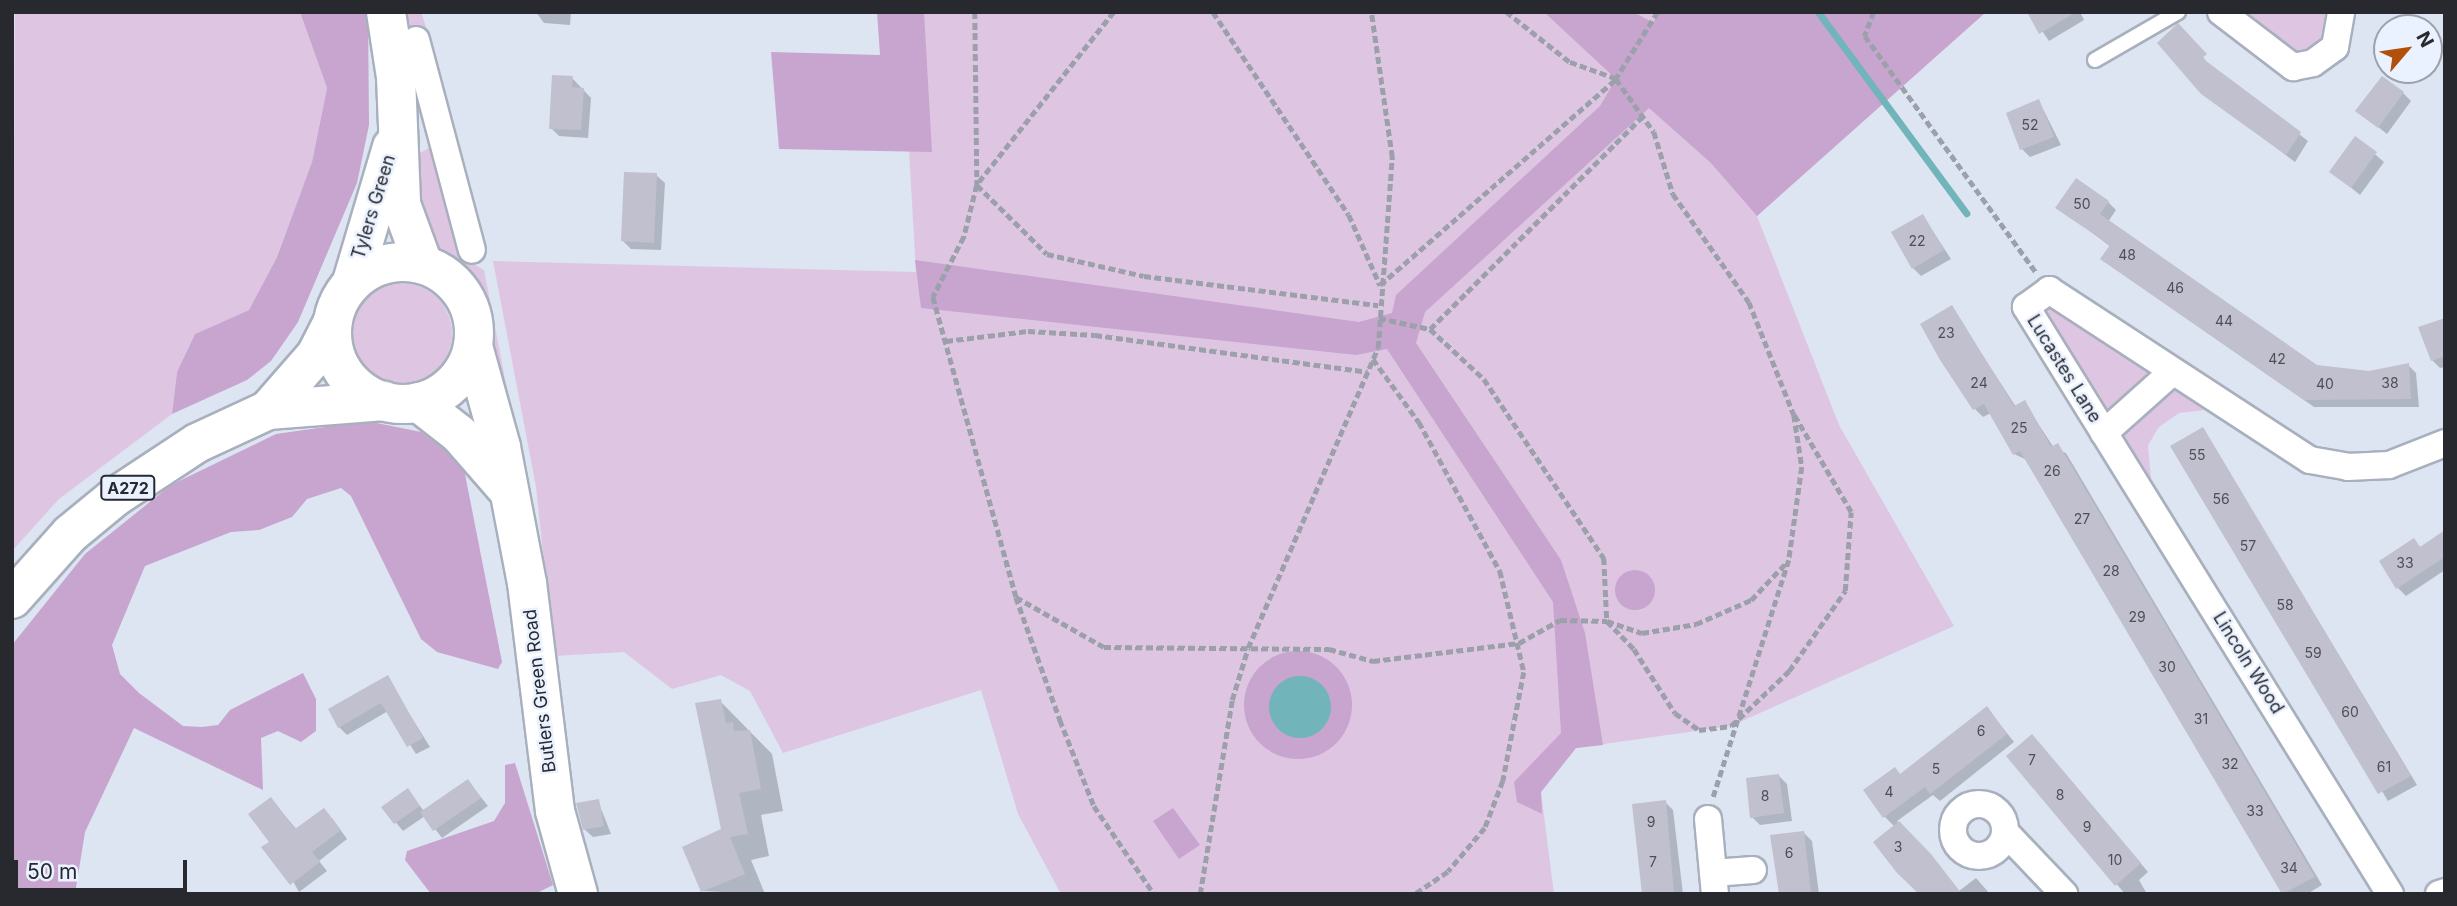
<!DOCTYPE html>
<html>
<head>
<meta charset="utf-8">
<style>
  body { margin:0 }
  #map { position:relative; width:2457px; height:906px; overflow:hidden; background:#dde4f2; font-family:Inter,sans-serif }
  div>[style] { position:absolute }
  .green>* { inset:0; background:#dec6e3 }
  .round { border-radius:50% }
  .forest>* { inset:0; background:#c7a5ce }
  .water>* { inset:0; background:#71b4ba }
  .shadow>* { inset:0; background:#0003 }
  .stream>* { height:7px; margin:-3.5px; padding:0 3.5px; transform-origin:3.5px; border-radius:3.5px; background:#71b4ba }
  .building>* { inset:0; background:#c1c0ce }
  .path>* { height:4.5px; margin-top:-2.25px; transform-origin:0; background:repeating-linear-gradient(90deg,#9ba0ab 0 7px,transparent 0 10.5px) }
  .roads { filter:drop-shadow(2px 0 #a9b0bd) drop-shadow(-2px 0 #a9b0bd) drop-shadow(0 2px #a9b0bd) drop-shadow(0 -2px #a9b0bd) }
  .service>* { height:14px; margin:-7px; padding:0 7px; transform-origin:7px; border-radius:7px; background:#fff }
  .minor>* { height:26px; margin:-13px; padding:0 13px; transform-origin:13px; border-radius:13px; background:#fff }
  .minor>.ring { margin:-13px; padding:0; box-sizing:content-box; background:none; border:26px solid #fff; border-radius:50% }
  .secondary>* { height:38px; margin:-19px; padding:0 19px; transform-origin:19px; border-radius:19px; background:#fff }
  .trunk>* { height:38px; margin:-19px; padding:0 19px; transform-origin:19px; border-radius:19px; background:#fff }
  .trunk>.ring { margin:-19px; padding:0; box-sizing:content-box; background:none; border:38px solid #fff; border-radius:50% }
  span { translate:-50% -50%; white-space:nowrap; text-align:center; line-height:1.15; -webkit-text-stroke:5px #eaf1ff; paint-order:stroke }
  .number-label { font-size:14px; color:#4e4f56 }
  .number-label span { -webkit-text-stroke-width:0 }
  .shield-label span { padding:2px 5px; background:#eaf1ff; border:2px solid; border-radius:5px; -webkit-text-stroke-width:0 }
  .shield-label { font-size:16px; color:#27292e; font-weight:700 }
  .street-label { font-size:18px; color:#27292e }
  .frame { position:absolute; inset:0; border:14px solid #27292e; pointer-events:none }
  .north { position:absolute; left:2373px; top:14px; width:70px; height:70px; box-sizing:border-box; background:#eaf1ff; border:2px solid #9ca1ab; border-radius:50%; rotate:61deg; font-size:19px; font-weight:700; line-height:28px; text-align:center; color:#27292e }
  .north::after { content:''; display:block; margin:auto; width:24px; height:32px; background:#b05009; clip-path:polygon(50% 0,100% 100%,50% 72%,0 100%) }
  .scale { position:absolute; left:14px; top:860px; width:173px; height:32px; box-sizing:border-box; border:4px solid #27292e; border-top:0; padding-left:9px; font-size:21px; line-height:24px; white-space:nowrap; color:#27292e; -webkit-text-stroke:5px #eaf1ff; paint-order:stroke }
</style>
</head>
<body>
<div id="map">
  <div class="green">
    <div style="clip-path:polygon(15px 12px,300px 12px,327px 88px,312px 162px,277px 257px,249px 310px,195px 334px,177px 372px,172px 414px,59px 499px,12px 551px)"></div>
    <div style="clip-path:polygon(401px 12px,421px 12px,426px 27px,420px 34px,422px 107px,415px 105px)"></div>
    <div style="clip-path:polygon(901px 12px,1986px 12px,1757px 216px,1839px 425px,1954px 626px,1731px 726px,1576px 748px,1541px 792px,1554px 894px,1061px 894px,1018px 814px,981px 690px,783px 753px,750px 691px,721px 675px,672px 689px,624px 652px,554px 656px,536px 487px,493px 261px,916px 272px)"></div>
    <div style="clip-path:polygon(2238px 12px,2329px 12px,2332px 32px,2310px 57px,2289px 54px)"></div>
    <div style="clip-path:polygon(433px 146px,468px 261px,484px 270px,519px 451px,482px 294px,424px 234px,414px 156px)"></div>
    <div class="round" style="left:350px;top:283px;width:102px;height:102px"></div>
    <div style="clip-path:polygon(2049px 290px,2222px 408px,2179px 413px,2159px 427px,2148px 445px,2154px 515px,2026px 307px)"></div>
  </div>
  <div class="forest">
    <div style="clip-path:polygon(300px 12px,368px 12px,369px 125px,357px 183px,298px 322px,271px 361px,247px 380px,172px 414px,177px 372px,195px 334px,249px 310px,277px 257px,312px 162px,327px 88px)"></div>
    <div style="clip-path:polygon(877px 12px,924px 12px,932px 152px,779px 149px,771px 52px,880px 55px)"></div>
    <div style="clip-path:polygon(1544px 12px,1633px 12px,1654px 23px,1656px 12px,1986px 12px,1757px 216px,1711px 163px,1649px 108px,1425px 312px,1416px 343px,1561px 560px,1585px 633px,1603px 745px,1576px 748px,1541px 792px,1542px 814px,1517px 802px,1514px 782px,1561px 733px,1553px 602px,1387px 349px,1356px 355px,921px 308px,915px 260px,1359px 322px,1392px 313px,1396px 295px,1600px 106px,1616px 79px)"></div>
    <div style="clip-path:polygon(367px 421px,421px 432px,463px 464px,502px 662px,498px 669px,437px 652px,421px 639px,351px 496px,341px 488px,307px 499px,292px 517px,259px 530px,231px 532px,145px 566px,112px 645px,120px 674px,139px 693px,183px 726px,202px 727px,218px 725px,230px 710px,303px 673px,316px 699px,316px 731px,301px 742px,278px 731px,261px 738px,263px 790px,134px 728px,85px 832px,75px 894px,12px 894px,12px 645px,85px 554px,171px 485px,276px 434px)"></div>
    <div class="round" style="left:1615px;top:570px;width:40px;height:40px"></div>
    <div class="round" style="left:1244px;top:651px;width:108px;height:108px"></div>
    <div style="clip-path:polygon(515px 763px,553px 885px,535px 894px,431px 894px,405px 860px,407px 851px,494px 821px,505px 803px,505px 765px)"></div>
    <div style="clip-path:polygon(1173px 808px,1200px 845px,1179px 859px,1153px 821px)"></div>
  </div>
  <div class="water">
    <div class="round" style="left:1269px;top:676px;width:62px;height:62px"></div>
  </div>
  <div class="shadow">
    <div style="clip-path:polygon(536px 12px,571px 12px,570px 25px,544px 23px)"></div>
    <div style="clip-path:polygon(2029px 12px,2080px 12px,2084px 20px,2049px 41px)"></div>
    <div style="clip-path:polygon(2399px 18px,2413px 28px,2392px 28px)"></div>
    <div style="clip-path:polygon(2178px 26px,2210px 66px,2308px 141px,2295px 162px,2202px 92px)"></div>
    <div style="clip-path:polygon(2387px 35px,2387px 62px,2375px 51px)"></div>
    <div style="clip-path:polygon(572px 78px,591px 98px,588px 138px,559px 136px,551px 128px)"></div>
    <div style="clip-path:polygon(2403px 93px,2411px 101px,2387px 134px,2358px 111px)"></div>
    <div style="clip-path:polygon(2039px 101px,2061px 145px,2030px 157px,2022px 149px)"></div>
    <div style="clip-path:polygon(2356px 138px,2384px 162px,2360px 195px,2331px 171px)"></div>
    <div style="clip-path:polygon(656px 175px,665px 183px,661px 250px,631px 249px,622px 240px)"></div>
    <div style="clip-path:polygon(2108px 202px,2116px 210px,2108px 222px,2316px 367px,2369px 372px,2408px 365px,2416px 373px,2419px 407px,2314px 407px,2111px 266px,2111px 247px,2058px 207px)"></div>
    <div style="clip-path:polygon(1923px 216px,1951px 259px,1921px 276px,1913px 268px)"></div>
    <div style="clip-path:polygon(1952px 308px,2016px 407px,2024px 402px,2054px 448px,2066px 453px,2322px 885px,2307px 894px,2284px 894px,2027px 460px,2014px 454px,1991px 413px,1983px 417px,1975px 409px,1922px 324px)"></div>
    <div style="clip-path:polygon(2445px 319px,2445px 367px,2440px 368px,2432px 360px)"></div>
    <div style="clip-path:polygon(2203px 429px,2417px 785px,2388px 801px,2173px 446px)"></div>
    <div style="clip-path:polygon(2445px 532px,2445px 570px,2406px 596px,2398px 588px,2414px 541px,2421px 548px)"></div>
    <div style="clip-path:polygon(387px 678px,430px 747px,416px 754px,388px 711px,347px 735px,339px 727px)"></div>
    <div style="clip-path:polygon(720px 701px,772px 754px,783px 811px,761px 815px,769px 856px,751px 860px,765px 894px,702px 891px,723px 830px)"></div>
    <div style="clip-path:polygon(1987px 708px,2014px 742px,1940px 801px,1933px 795px,1897px 821px,1959px 891px,1976px 878px,1990px 894px,1920px 894px,1895px 827px,1884px 816px,1901px 775px)"></div>
    <div style="clip-path:polygon(2040px 744px,2148px 872px,2139px 880px,2147px 894px,2125px 894px,2009px 756px)"></div>
    <div style="clip-path:polygon(1779px 776px,1787px 784px,1792px 821px,1760px 825px,1752px 817px)"></div>
    <div style="clip-path:polygon(468px 781px,488px 806px,442px 838px,425px 816px,403px 831px,383px 807px,407px 790px,424px 811px)"></div>
    <div style="clip-path:polygon(271px 799px,297px 830px,332px 818px,347px 839px,319px 861px,327px 871px,299px 892px,271px 842px)"></div>
    <div style="clip-path:polygon(598px 801px,611px 834px,593px 837px,584px 829px)"></div>
    <div style="clip-path:polygon(1665px 802px,1673px 810px,1683px 894px,1644px 894px)"></div>
    <div style="clip-path:polygon(1804px 833px,1812px 841px,1819px 894px,1780px 894px)"></div>
  </div>
  <div class="stream">
    <div style="left:1818px;top:12px;width:250px;rotate:53.6deg"></div>
  </div>
  <div class="building">
    <div style="clip-path:polygon(2027px 12px,2076px 12px,2039px 34px)"></div>
    <div style="clip-path:polygon(2178px 23px,2207px 54px,2202px 58px,2301px 132px,2286px 155px,2201px 94px,2157px 43px)"></div>
    <div style="clip-path:polygon(552px 75px,573px 76px,572px 87px,584px 88px,581px 130px,549px 129px)"></div>
    <div style="clip-path:polygon(2382px 76px,2404px 92px,2378px 128px,2355px 111px)"></div>
    <div style="clip-path:polygon(2039px 99px,2054px 137px,2020px 150px,2006px 113px)"></div>
    <div style="clip-path:polygon(2355px 136px,2377px 152px,2351px 188px,2329px 172px)"></div>
    <div style="clip-path:polygon(624px 172px,657px 173px,654px 243px,621px 241px)"></div>
    <div style="clip-path:polygon(2076px 178px,2109px 201px,2100px 214px,2317px 365px,2369px 371px,2409px 363px,2411px 399px,2304px 400px,2100px 259px,2110px 245px,2055px 208px)"></div>
    <div style="clip-path:polygon(1923px 214px,1944px 250px,1912px 269px,1891px 232px)"></div>
    <div style="clip-path:polygon(1952px 305px,2014px 406px,2025px 400px,2051px 447px,2058px 443px,2315px 877px,2282px 894px,2020px 451px,2013px 455px,1984px 404px,1973px 410px,1940px 360px,1920px 324px)"></div>
    <div style="clip-path:polygon(2445px 318px,2445px 356px,2431px 361px,2418px 327px)"></div>
    <div style="clip-path:polygon(2203px 427px,2411px 776px,2378px 794px,2170px 446px)"></div>
    <div style="clip-path:polygon(2445px 530px,2445px 557px,2396px 589px,2379px 561px,2414px 538px,2420px 547px)"></div>
    <div style="clip-path:polygon(388px 675px,423px 738px,407px 747px,381px 703px,338px 728px,328px 709px)"></div>
    <div style="clip-path:polygon(721px 699px,726px 723px,733px 722px,734px 731px,750px 730px,761px 789px,739px 793px,748px 834px,730px 837px,745px 874px,701px 892px,682px 847px,721px 829px,695px 703px)"></div>
    <div style="clip-path:polygon(1987px 706px,2007px 734px,1930px 794px,1925px 787px,1883px 818px,1863px 790px,1895px 767px,1900px 774px)"></div>
    <div style="clip-path:polygon(2032px 734px,2141px 863px,2115px 886px,2006px 756px)"></div>
    <div style="clip-path:polygon(1779px 774px,1784px 813px,1750px 818px,1746px 778px)"></div>
    <div style="clip-path:polygon(468px 779px,481px 798px,433px 831px,420px 812px)"></div>
    <div style="clip-path:polygon(408px 788px,420px 806px,394px 824px,381px 807px)"></div>
    <div style="clip-path:polygon(271px 797px,295px 829px,324px 808px,341px 830px,312px 852px,320px 862px,290px 885px,261px 847px,269px 842px,248px 814px)"></div>
    <div style="clip-path:polygon(599px 799px,604px 826px,583px 830px,576px 803px)"></div>
    <div style="clip-path:polygon(1666px 800px,1674px 894px,1642px 894px,1632px 804px)"></div>
    <div style="clip-path:polygon(1899px 821px,1931px 854px,1962px 894px,1919px 894px,1897px 873px,1873px 842px)"></div>
    <div style="clip-path:polygon(1804px 831px,1811px 894px,1779px 894px,1770px 835px)"></div>
  </div>
  <div class="path">
    <div style="left:975px;top:12px;width:173px;rotate:89.3deg"></div>
    <div style="left:977px;top:185px;width:54px;rotate:104deg"></div>
    <div style="left:964px;top:237px;width:68px;rotate:117.3deg"></div>
    <div style="left:933px;top:297px;width:311px;rotate:74.5deg"></div>
    <div style="left:1016px;top:597px;width:131px;rotate:70.3deg"></div>
    <div style="left:1060px;top:720px;width:92px;rotate:68.4deg"></div>
    <div style="left:1094px;top:806px;width:107px;rotate:55.7deg"></div>
    <div style="left:1114px;top:12px;width:221px;rotate:128.4deg"></div>
    <div style="left:977px;top:185px;width:98px;rotate:44.6deg"></div>
    <div style="left:1047px;top:254px;width:99px;rotate:12.8deg"></div>
    <div style="left:1144px;top:276px;width:236px;rotate:7.1deg"></div>
    <div style="left:1213px;top:12px;width:244px;rotate:56.2deg"></div>
    <div style="left:1349px;top:215px;width:77px;rotate:66.1deg"></div>
    <div style="left:1380px;top:285px;width:313px;rotate:-41.1deg"></div>
    <div style="left:1616px;top:79px;width:50px;rotate:-160.1deg"></div>
    <div style="left:1569px;top:62px;width:80px;rotate:-141.6deg"></div>
    <div style="left:1658px;top:12px;width:79px;rotate:122.1deg"></div>
    <div style="left:1616px;top:79px;width:65px;rotate:54.4deg"></div>
    <div style="left:1654px;top:132px;width:65px;rotate:73deg"></div>
    <div style="left:1673px;top:194px;width:132px;rotate:54.9deg"></div>
    <div style="left:1749px;top:302px;width:122px;rotate:68.3deg"></div>
    <div style="left:1794px;top:415px;width:53px;rotate:81.3deg"></div>
    <div style="left:1802px;top:467px;width:94px;rotate:98deg"></div>
    <div style="left:1789px;top:560px;width:250px;rotate:107.7deg"></div>
    <div style="left:1874px;top:12px;width:26px;rotate:111deg"></div>
    <div style="left:1865px;top:36px;width:291px;rotate:54.1deg"></div>
    <div style="left:1379px;top:318px;width:52px;rotate:12.2deg"></div>
    <div style="left:1430px;top:329px;width:301px;rotate:-45deg"></div>
    <div style="left:1430px;top:329px;width:74px;rotate:42.8deg"></div>
    <div style="left:1484px;top:379px;width:216px;rotate:56.2deg"></div>
    <div style="left:1604px;top:558px;width:63px;rotate:87.3deg"></div>
    <div style="left:1607px;top:621px;width:37px;rotate:19deg"></div>
    <div style="left:1642px;top:633px;width:55px;rotate:-9.5deg"></div>
    <div style="left:1696px;top:624px;width:60px;rotate:-23.6deg"></div>
    <div style="left:1751px;top:600px;width:51px;rotate:-46.6deg"></div>
    <div style="left:946px;top:341px;width:83px;rotate:-7deg"></div>
    <div style="left:1028px;top:331px;width:67px;rotate:3.4deg"></div>
    <div style="left:1095px;top:335px;width:275px;rotate:7.7deg"></div>
    <div style="left:1373px;top:359px;width:78px;rotate:53.9deg"></div>
    <div style="left:1419px;top:422px;width:170px;rotate:61.5deg"></div>
    <div style="left:1500px;top:571px;width:104px;rotate:76.6deg"></div>
    <div style="left:1524px;top:672px;width:111px;rotate:100.9deg"></div>
    <div style="left:1503px;top:781px;width:50px;rotate:111deg"></div>
    <div style="left:1485px;top:828px;width:57px;rotate:130.1deg"></div>
    <div style="left:1448px;top:872px;width:40px;rotate:146deg"></div>
    <div style="left:1016px;top:597px;width:101px;rotate:29.6deg"></div>
    <div style="left:1104px;top:647px;width:225px;rotate:0.5deg"></div>
    <div style="left:1329px;top:649px;width:46px;rotate:15.3deg"></div>
    <div style="left:1373px;top:661px;width:147px;rotate:-7deg"></div>
    <div style="left:1519px;top:643px;width:47px;rotate:-29.3deg"></div>
    <div style="left:1560px;top:620px;width:47px;rotate:1.2deg"></div>
    <div style="left:1607px;top:621px;width:39px;rotate:46deg"></div>
    <div style="left:1634px;top:649px;width:76px;rotate:57.4deg"></div>
    <div style="left:1675px;top:713px;width:29px;rotate:35deg"></div>
    <div style="left:1699px;top:730px;width:32px;rotate:-7deg"></div>
    <div style="left:1731px;top:726px;width:80px;rotate:-43.5deg"></div>
    <div style="left:1789px;top:671px;width:98px;rotate:-55deg"></div>
    <div style="left:1845px;top:591px;width:79px;rotate:-85.7deg"></div>
    <div style="left:1851px;top:512px;width:113px;rotate:-120.4deg"></div>
    <div style="left:1200px;top:894px;width:197px;rotate:-80.6deg"></div>
    <div style="left:1232px;top:700px;width:54px;rotate:-72.9deg"></div>
    <div style="left:1248px;top:648px;width:327px;rotate:-66.6deg"></div>
    <div style="left:1378px;top:348px;width:192px;rotate:-85.8deg"></div>
    <div style="left:1392px;top:157px;width:147px;rotate:-98.2deg"></div>
  </div>
  <div class="roads">
    <div class="service">
      <div style="left:2095px;top:60px;width:96px;rotate:-30deg"></div>
    </div>
    <div class="minor">
      <div style="left:2221px;top:12px;width:91px;rotate:37.4deg"></div>
      <div style="left:2293px;top:67px;width:20px;rotate:-11deg"></div>
      <div style="left:2313px;top:63px;width:27px;rotate:-36deg"></div>
      <div style="left:2335px;top:47px;width:36px;rotate:-80deg"></div>
      <div style="left:416px;top:40px;width:217px;rotate:75.1deg"></div>
      <div style="left:2104px;top:433px;width:89px;rotate:-41.8deg"></div>
      <div class="ring" style="left:1953px;top:804px;width:26px;height:26px"></div>
      <div style="left:1708px;top:819px;width:75px;rotate:84.7deg"></div>
      <div style="left:2005px;top:832px;width:86px;rotate:46.4deg"></div>
      <div style="left:1713px;top:873px;width:40px;rotate:-4.3deg"></div>
      <div style="left:2390px;top:894px;width:691px;rotate:-121.8deg"></div>
      <div style="left:2026px;top:307px;width:29px;rotate:-36deg"></div>
      <div style="left:2049px;top:290px;width:311px;rotate:33.1deg"></div>
      <div style="left:2310px;top:460px;width:39px;rotate:10deg"></div>
      <div style="left:2348px;top:467px;width:41px;rotate:-2.8deg"></div>
      <div style="left:2389px;top:465px;width:60px;rotate:-21.4deg"></div>
      <div style="left:2439px;top:894px;width:6px;rotate:-18deg"></div>
    </div>
    <div class="secondary">
      <div style="left:473px;top:346px;width:105px;rotate:74.5deg"></div>
      <div style="left:501px;top:447px;width:138px;rotate:79.2deg"></div>
      <div style="left:527px;top:583px;width:230px;rotate:83deg"></div>
      <div style="left:555px;top:811px;width:86px;rotate:74.5deg"></div>
      <div style="left:418px;top:402px;width:52px;rotate:38deg"></div>
      <div style="left:459px;top:434px;width:70px;rotate:49deg"></div>
    </div>
    <div class="trunk">
      <div style="left:386px;top:12px;width:66px;rotate:81.3deg"></div>
      <div style="left:396px;top:77px;width:127px;rotate:87.7deg"></div>
      <div style="left:401px;top:204px;width:64px;rotate:69.9deg"></div>
      <div class="ring" style="left:332px;top:262px;width:104px;height:104px"></div>
      <div style="left:352px;top:282px;width:141px;rotate:-73.5deg"></div>
      <div style="left:268px;top:410px;width:117px;rotate:-4.4deg"></div>
      <div style="left:12px;top:599px;width:87px;rotate:-48.3deg"></div>
      <div style="left:70px;top:534px;width:58px;rotate:-39.4deg"></div>
      <div style="left:115px;top:497px;width:98px;rotate:-33.4deg"></div>
      <div style="left:197px;top:443px;width:78px;rotate:-24.9deg"></div>
      <div style="left:268px;top:410px;width:73px;rotate:-48.9deg"></div>
      <div style="left:316px;top:355px;width:36px;rotate:-63deg"></div>
    </div>
  </div>
  <div class="number-label">
    <span style="left:2030px;top:125px">52</span>
    <span style="left:2082px;top:204px">50</span>
    <span style="left:1917px;top:241px">22</span>
    <span style="left:2127px;top:255px">48</span>
    <span style="left:2175px;top:288px">46</span>
    <span style="left:2224px;top:321px">44</span>
    <span style="left:1946px;top:333px">23</span>
    <span style="left:2277px;top:359px">42</span>
    <span style="left:1979px;top:383px">24</span>
    <span style="left:2390px;top:383px">38</span>
    <span style="left:2325px;top:384px">40</span>
    <span style="left:2019px;top:428px">25</span>
    <span style="left:2197px;top:455px">55</span>
    <span style="left:2052px;top:471px">26</span>
    <span style="left:2221px;top:499px">56</span>
    <span style="left:2082px;top:519px">27</span>
    <span style="left:2248px;top:546px">57</span>
    <span style="left:2405px;top:563px">33</span>
    <span style="left:2111px;top:571px">28</span>
    <span style="left:2285px;top:605px">58</span>
    <span style="left:2137px;top:617px">29</span>
    <span style="left:2313px;top:653px">59</span>
    <span style="left:2167px;top:667px">30</span>
    <span style="left:2350px;top:712px">60</span>
    <span style="left:2201px;top:719px">31</span>
    <span style="left:1981px;top:731px">6</span>
    <span style="left:2032px;top:760px">7</span>
    <span style="left:2230px;top:764px">32</span>
    <span style="left:2384px;top:767px">61</span>
    <span style="left:1936px;top:769px">5</span>
    <span style="left:1889px;top:792px">4</span>
    <span style="left:2060px;top:795px">8</span>
    <span style="left:1765px;top:796px">8</span>
    <span style="left:2255px;top:811px">33</span>
    <span style="left:1651px;top:822px">9</span>
    <span style="left:2087px;top:827px">9</span>
    <span style="left:1898px;top:847px">3</span>
    <span style="left:1789px;top:853px">6</span>
    <span style="left:2115px;top:860px">10</span>
    <span style="left:1653px;top:862px">7</span>
    <span style="left:2289px;top:868px">34</span>
  </div>
  <div class="shield-label">
    <span style="left:128px;top:488px">A272</span>
  </div>
  <div class="street-label">
    <span style="left:374px;top:207px;rotate:-73deg">Tylers Green</span>
    <span style="left:2064px;top:369px;rotate:58deg">Lucastes Lane</span>
    <span style="left:2248px;top:663px;rotate:58deg">Lincoln Wood</span>
    <span style="left:540px;top:691px;rotate:-97deg">Butlers Green Road</span>
  </div>
  <div class="frame"></div>
  <div class="north">N</div>
  <div class="scale">50 m</div>
</div>
</body>
</html>
